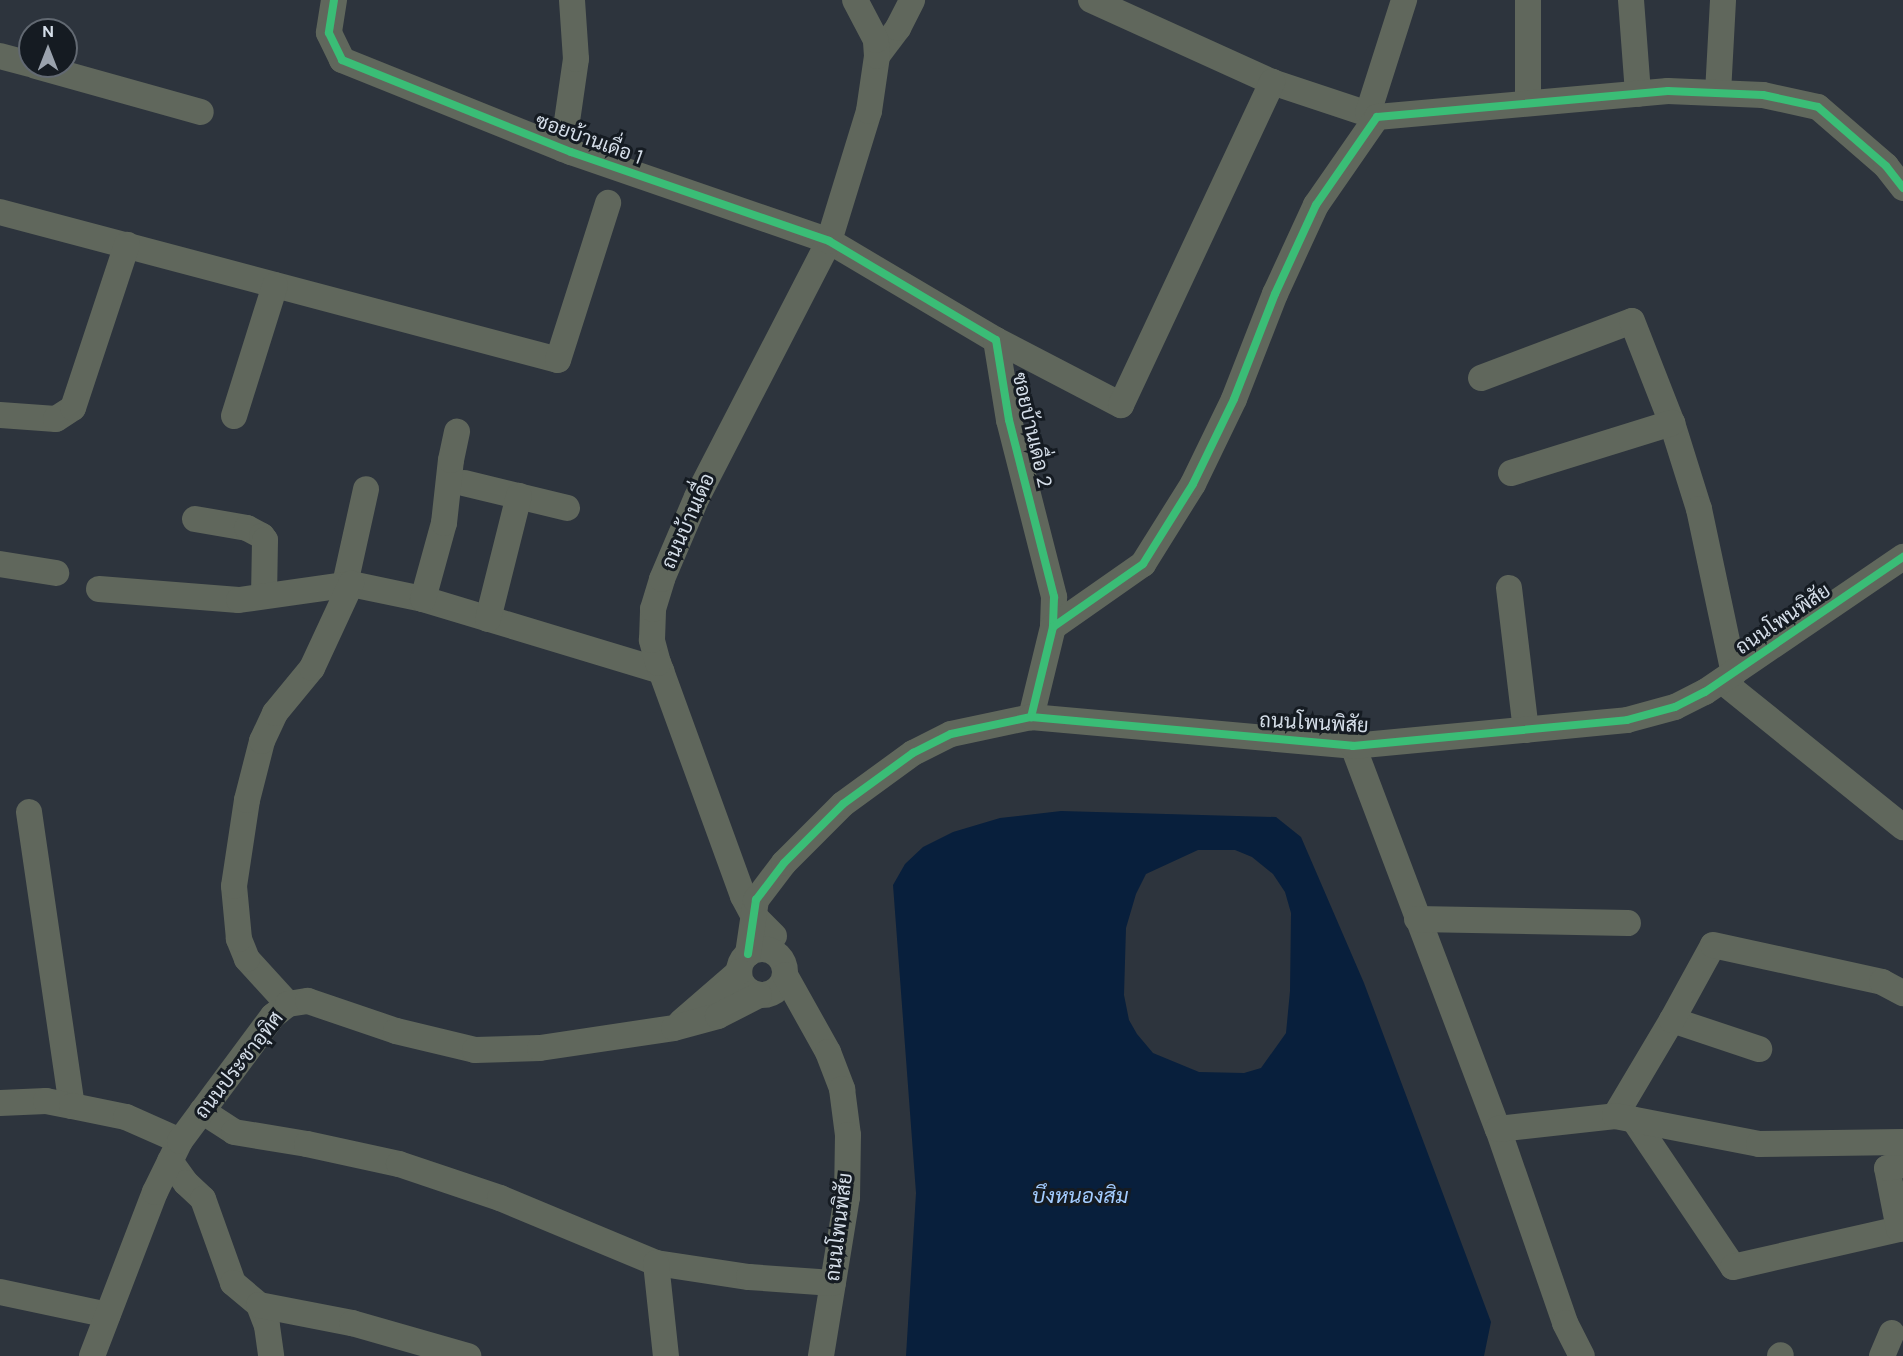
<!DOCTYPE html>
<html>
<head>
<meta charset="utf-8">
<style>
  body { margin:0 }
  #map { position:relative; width:1903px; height:1356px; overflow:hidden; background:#2d343d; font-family:"DM Sans",Sarabun,sans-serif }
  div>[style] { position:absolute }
  .water>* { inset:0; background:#081f3c }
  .minor>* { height:26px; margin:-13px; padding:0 13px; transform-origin:13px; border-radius:13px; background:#60675c }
  .minor>.ring { margin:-13px; padding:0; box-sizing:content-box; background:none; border:26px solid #60675c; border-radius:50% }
  .cycleway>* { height:8px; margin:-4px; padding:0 4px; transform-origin:4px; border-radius:4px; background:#3abd76 }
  span { translate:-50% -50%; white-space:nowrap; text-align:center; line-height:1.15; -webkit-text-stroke:6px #151b22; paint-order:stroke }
  .street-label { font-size:20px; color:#d5dee9 }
  .water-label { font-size:21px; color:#a3ccff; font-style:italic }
  .north { position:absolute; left:18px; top:18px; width:60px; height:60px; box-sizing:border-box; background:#151b22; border:2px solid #626972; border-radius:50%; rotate:0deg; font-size:16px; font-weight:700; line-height:24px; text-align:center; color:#d5dee9 }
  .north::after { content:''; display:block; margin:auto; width:21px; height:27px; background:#9aa2ad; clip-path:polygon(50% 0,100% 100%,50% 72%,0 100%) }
</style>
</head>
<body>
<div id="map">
  <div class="water">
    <div style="clip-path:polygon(evenodd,1061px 811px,1276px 817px,1301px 837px,1364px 983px,1491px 1322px,1484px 1356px,906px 1356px,916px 1193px,893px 885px,905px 864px,923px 847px,953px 832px,1000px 818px,1061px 811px,1198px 850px,1235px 850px,1252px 857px,1273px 874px,1285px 892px,1291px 913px,1290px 991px,1286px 1033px,1261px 1068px,1244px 1073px,1199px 1072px,1153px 1053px,1137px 1034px,1129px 1020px,1124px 995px,1126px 928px,1136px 894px,1146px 874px,1198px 850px)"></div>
  </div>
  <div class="minor">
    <div style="left:334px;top:0;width:33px;rotate:99deg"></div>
    <div style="left:329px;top:33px;width:30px;rotate:64deg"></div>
    <div style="left:342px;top:60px;width:247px;rotate:21.9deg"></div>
    <div style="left:571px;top:152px;width:273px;rotate:19deg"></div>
    <div style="left:829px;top:241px;width:194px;rotate:30.7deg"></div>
    <div style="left:996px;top:340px;width:81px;rotate:80.8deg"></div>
    <div style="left:1009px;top:420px;width:183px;rotate:75.7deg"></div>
    <div style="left:1054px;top:597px;width:30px;rotate:92deg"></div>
    <div style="left:1053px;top:627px;width:93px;rotate:103.7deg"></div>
    <div style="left:1091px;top:0;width:199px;rotate:24.4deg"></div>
    <div style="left:1272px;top:82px;width:111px;rotate:18.4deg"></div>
    <div style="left:1528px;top:0;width:103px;rotate:90deg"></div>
    <div style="left:1631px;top:0;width:94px;rotate:85.7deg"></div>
    <div style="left:0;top:56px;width:31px;rotate:15deg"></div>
    <div style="left:877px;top:56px;width:35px;rotate:-53deg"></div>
    <div style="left:898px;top:28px;width:31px;rotate:-63deg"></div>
    <div style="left:36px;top:66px;width:171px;rotate:15.6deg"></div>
    <div style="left:1718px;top:93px;width:93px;rotate:-86.9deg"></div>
    <div style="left:1368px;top:113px;width:119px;rotate:-72.3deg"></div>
    <div style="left:563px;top:149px;width:91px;rotate:-81.8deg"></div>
    <div style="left:576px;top:59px;width:59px;rotate:-93.9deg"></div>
    <div style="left:0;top:212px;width:577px;rotate:14.85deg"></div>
    <div style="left:558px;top:360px;width:165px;rotate:-72.3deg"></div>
    <div style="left:996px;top:340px;width:141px;rotate:27.5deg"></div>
    <div style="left:1121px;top:405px;width:357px;rotate:-64.9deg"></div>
    <div style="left:1481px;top:378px;width:161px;rotate:-20.7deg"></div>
    <div style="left:1632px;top:321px;width:110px;rotate:68.6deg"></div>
    <div style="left:1672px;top:423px;width:90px;rotate:72.6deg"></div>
    <div style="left:1699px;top:509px;width:168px;rotate:78deg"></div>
    <div style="left:0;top:415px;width:56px;rotate:4.1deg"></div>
    <div style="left:56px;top:419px;width:20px;rotate:-33deg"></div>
    <div style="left:73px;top:408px;width:172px;rotate:-71.7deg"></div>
    <div style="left:234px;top:416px;width:137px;rotate:-72.6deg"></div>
    <div style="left:1511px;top:473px;width:169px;rotate:-17.3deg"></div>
    <div style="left:464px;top:483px;width:106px;rotate:13.6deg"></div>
    <div style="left:195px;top:519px;width:53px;rotate:9.8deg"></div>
    <div style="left:247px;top:528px;width:17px;rotate:28deg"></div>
    <div style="left:262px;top:536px;width:5px;rotate:53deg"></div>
    <div style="left:265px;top:540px;width:56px;rotate:91deg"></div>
    <div style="left:0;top:564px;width:57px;rotate:9.1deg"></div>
    <div style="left:345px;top:584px;width:97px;rotate:-77.5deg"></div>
    <div style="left:1509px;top:588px;width:143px;rotate:83.2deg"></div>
    <div style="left:99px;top:589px;width:140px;rotate:4.5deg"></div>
    <div style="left:239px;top:600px;width:113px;rotate:-8.1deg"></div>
    <div style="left:351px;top:584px;width:74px;rotate:11.8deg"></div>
    <div style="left:423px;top:599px;width:249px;rotate:16.8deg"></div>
    <div style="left:423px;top:599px;width:79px;rotate:-74.6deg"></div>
    <div style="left:444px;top:523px;width:63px;rotate:-83.7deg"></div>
    <div style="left:451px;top:460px;width:29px;rotate:-78deg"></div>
    <div style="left:488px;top:619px;width:127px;rotate:-75.9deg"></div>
    <div style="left:1053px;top:627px;width:110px;rotate:-35deg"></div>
    <div style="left:1143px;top:564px;width:94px;rotate:-58deg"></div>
    <div style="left:1193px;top:484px;width:94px;rotate:-64.2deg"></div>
    <div style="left:1234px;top:399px;width:113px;rotate:-68.7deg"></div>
    <div style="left:1275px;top:294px;width:98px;rotate:-65.3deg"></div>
    <div style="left:1316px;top:205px;width:107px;rotate:-55.3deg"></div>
    <div style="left:1377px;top:117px;width:292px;rotate:-5.1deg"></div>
    <div style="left:1668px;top:91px;width:95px;rotate:2.4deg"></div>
    <div style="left:1763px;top:95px;width:56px;rotate:12.3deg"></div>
    <div style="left:1818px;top:107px;width:90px;rotate:40.9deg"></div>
    <div style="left:1886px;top:166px;width:28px;rotate:52deg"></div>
    <div style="left:1722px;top:681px;width:233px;rotate:38.9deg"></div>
    <div style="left:1353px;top:746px;width:410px;rotate:69.3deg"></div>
    <div style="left:1498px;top:1129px;width:205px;rotate:70.9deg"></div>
    <div style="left:1565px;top:1323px;width:37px;rotate:63deg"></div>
    <div style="left:29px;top:812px;width:297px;rotate:81.7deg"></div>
    <div style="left:1417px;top:919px;width:211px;rotate:1.1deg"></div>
    <div style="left:774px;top:936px;width:30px;rotate:-135deg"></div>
    <div style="left:753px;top:915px;width:21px;rotate:-118deg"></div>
    <div style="left:743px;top:896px;width:248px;rotate:-110deg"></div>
    <div style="left:658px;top:663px;width:24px;rotate:-105deg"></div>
    <div style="left:652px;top:640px;width:31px;rotate:-88deg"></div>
    <div style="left:653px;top:609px;width:31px;rotate:-73deg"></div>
    <div style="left:662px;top:579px;width:89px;rotate:-66.9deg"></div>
    <div style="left:697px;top:497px;width:288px;rotate:-62.7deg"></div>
    <div style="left:829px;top:241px;width:136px;rotate:-72.9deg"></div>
    <div style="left:869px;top:111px;width:56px;rotate:-81.7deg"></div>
    <div style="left:877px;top:56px;width:16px;rotate:-94deg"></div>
    <div style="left:876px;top:40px;width:45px;rotate:-117.7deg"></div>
    <div class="ring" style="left:739px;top:949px;width:20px;height:20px"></div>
    <div style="left:748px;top:954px;width:55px;rotate:-81.6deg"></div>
    <div style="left:756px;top:900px;width:46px;rotate:-52.9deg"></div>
    <div style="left:784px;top:863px;width:83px;rotate:-45deg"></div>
    <div style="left:843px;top:804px;width:87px;rotate:-36.1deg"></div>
    <div style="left:913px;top:753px;width:42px;rotate:-26.6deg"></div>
    <div style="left:951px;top:734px;width:82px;rotate:-12deg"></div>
    <div style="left:1031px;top:717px;width:323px;rotate:5.1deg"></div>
    <div style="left:1353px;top:746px;width:275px;rotate:-5.4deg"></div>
    <div style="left:1627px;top:720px;width:50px;rotate:-15.2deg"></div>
    <div style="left:1675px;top:707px;width:34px;rotate:-27deg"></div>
    <div style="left:1705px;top:692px;width:240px;rotate:-34.3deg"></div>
    <div style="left:785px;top:975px;width:88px;rotate:60.8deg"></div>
    <div style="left:828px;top:1052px;width:40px;rotate:69deg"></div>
    <div style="left:842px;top:1089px;width:46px;rotate:82.6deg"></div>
    <div style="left:848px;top:1135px;width:62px;rotate:90.9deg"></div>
    <div style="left:847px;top:1197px;width:161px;rotate:99.3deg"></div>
    <div style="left:288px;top:1004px;width:61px;rotate:-132.3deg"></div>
    <div style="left:247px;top:959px;width:22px;rotate:-112deg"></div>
    <div style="left:239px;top:939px;width:53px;rotate:-95.4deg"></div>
    <div style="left:234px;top:886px;width:87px;rotate:-81.4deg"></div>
    <div style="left:247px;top:800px;width:61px;rotate:-75.7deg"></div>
    <div style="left:262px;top:741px;width:31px;rotate:-65deg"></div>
    <div style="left:275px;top:713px;width:58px;rotate:-50.6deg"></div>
    <div style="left:312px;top:668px;width:93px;rotate:-65.1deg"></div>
    <div style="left:1672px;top:1020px;width:92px;rotate:18.4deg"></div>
    <div style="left:681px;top:1022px;width:77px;rotate:-40.8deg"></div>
    <div style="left:0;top:1103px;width:46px;rotate:-2.5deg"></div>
    <div style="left:46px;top:1101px;width:26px;rotate:11deg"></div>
    <div style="left:72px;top:1106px;width:55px;rotate:11.5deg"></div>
    <div style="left:126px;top:1117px;width:59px;rotate:24deg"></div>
    <div style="left:202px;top:1111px;width:38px;rotate:33deg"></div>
    <div style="left:234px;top:1132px;width:74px;rotate:9.3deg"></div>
    <div style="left:307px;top:1144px;width:94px;rotate:12.3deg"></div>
    <div style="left:399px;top:1164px;width:107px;rotate:18.6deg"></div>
    <div style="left:500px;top:1198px;width:169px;rotate:22.6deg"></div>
    <div style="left:656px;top:1263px;width:94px;rotate:8.6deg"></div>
    <div style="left:749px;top:1277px;width:84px;rotate:4.1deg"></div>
    <div style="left:1615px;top:1116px;width:112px;rotate:-59.3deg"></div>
    <div style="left:1672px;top:1020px;width:85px;rotate:-61.3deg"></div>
    <div style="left:1713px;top:945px;width:173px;rotate:12.3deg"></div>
    <div style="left:1882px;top:982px;width:24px;rotate:28deg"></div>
    <div style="left:1634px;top:1120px;width:177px;rotate:56deg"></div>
    <div style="left:1733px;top:1267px;width:170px;rotate:-12.9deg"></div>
    <div style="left:1899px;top:1229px;width:62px;rotate:-101.1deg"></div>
    <div style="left:1887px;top:1168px;width:16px;rotate:-11deg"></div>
    <div style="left:1498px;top:1129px;width:118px;rotate:-6.3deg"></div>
    <div style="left:1615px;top:1116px;width:147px;rotate:11deg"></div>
    <div style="left:1759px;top:1144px;width:144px;rotate:-0.8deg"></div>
    <div style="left:170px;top:1161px;width:27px;rotate:54deg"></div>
    <div style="left:186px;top:1183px;width:23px;rotate:43deg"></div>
    <div style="left:203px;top:1199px;width:89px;rotate:70.3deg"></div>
    <div style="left:233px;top:1283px;width:34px;rotate:40deg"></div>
    <div style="left:259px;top:1305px;width:22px;rotate:69deg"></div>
    <div style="left:267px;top:1326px;width:30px;rotate:82deg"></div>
    <div style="left:656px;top:1263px;width:94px;rotate:83.9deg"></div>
    <div style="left:0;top:1292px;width:110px;rotate:12deg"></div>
    <div style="left:259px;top:1305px;width:95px;rotate:11deg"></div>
    <div style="left:352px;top:1323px;width:121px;rotate:15.9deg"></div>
    <div style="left:92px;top:1356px;width:176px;rotate:-69deg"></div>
    <div style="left:155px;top:1192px;width:57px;rotate:-63.9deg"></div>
    <div style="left:180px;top:1141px;width:156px;rotate:-53.4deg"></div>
    <div style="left:273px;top:1016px;width:19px;rotate:-39deg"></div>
    <div style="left:288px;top:1004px;width:20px;rotate:-9deg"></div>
    <div style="left:308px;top:1001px;width:93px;rotate:18.8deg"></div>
    <div style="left:396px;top:1031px;width:81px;rotate:13.5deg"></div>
    <div style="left:475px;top:1050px;width:65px;rotate:-1.8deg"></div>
    <div style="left:540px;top:1048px;width:135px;rotate:-8.5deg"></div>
    <div style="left:674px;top:1028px;width:46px;rotate:-15.3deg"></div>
    <div style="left:718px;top:1016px;width:46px;rotate:-27.1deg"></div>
    <div style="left:1780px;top:1356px;width:1px;rotate:-45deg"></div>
    <div style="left:1882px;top:1356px;width:25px;rotate:-67deg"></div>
  </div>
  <div class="cycleway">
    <div style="left:334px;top:0;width:33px;rotate:99deg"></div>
    <div style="left:329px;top:33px;width:30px;rotate:64deg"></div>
    <div style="left:342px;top:60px;width:247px;rotate:21.9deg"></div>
    <div style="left:571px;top:152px;width:273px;rotate:19deg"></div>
    <div style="left:829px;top:241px;width:194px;rotate:30.7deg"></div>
    <div style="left:996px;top:340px;width:81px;rotate:80.8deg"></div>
    <div style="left:1009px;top:420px;width:183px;rotate:75.7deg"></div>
    <div style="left:1054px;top:597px;width:30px;rotate:92deg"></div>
    <div style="left:1053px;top:627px;width:93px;rotate:103.7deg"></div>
    <div style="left:1053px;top:627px;width:110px;rotate:-35deg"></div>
    <div style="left:1143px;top:564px;width:94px;rotate:-58deg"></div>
    <div style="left:1193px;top:484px;width:94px;rotate:-64.2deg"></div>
    <div style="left:1234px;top:399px;width:113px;rotate:-68.7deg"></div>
    <div style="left:1275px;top:294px;width:98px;rotate:-65.3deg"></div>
    <div style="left:1316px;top:205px;width:107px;rotate:-55.3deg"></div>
    <div style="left:1377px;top:117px;width:292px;rotate:-5.1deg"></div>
    <div style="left:1668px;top:91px;width:95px;rotate:2.4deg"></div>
    <div style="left:1763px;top:95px;width:56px;rotate:12.3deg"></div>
    <div style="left:1818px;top:107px;width:90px;rotate:40.9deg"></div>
    <div style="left:1886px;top:166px;width:28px;rotate:52deg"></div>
    <div style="left:748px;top:954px;width:55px;rotate:-81.6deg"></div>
    <div style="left:756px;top:900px;width:46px;rotate:-52.9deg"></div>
    <div style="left:784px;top:863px;width:83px;rotate:-45deg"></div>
    <div style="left:843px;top:804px;width:87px;rotate:-36.1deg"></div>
    <div style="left:913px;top:753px;width:42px;rotate:-26.6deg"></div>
    <div style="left:951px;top:734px;width:82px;rotate:-12deg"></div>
    <div style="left:1031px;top:717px;width:323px;rotate:5.1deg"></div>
    <div style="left:1353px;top:746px;width:275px;rotate:-5.4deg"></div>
    <div style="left:1627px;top:720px;width:50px;rotate:-15.2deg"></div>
    <div style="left:1675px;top:707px;width:34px;rotate:-27deg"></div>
    <div style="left:1705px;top:692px;width:240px;rotate:-34.3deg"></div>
  </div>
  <div class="street-label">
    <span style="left:589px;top:139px;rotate:20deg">ซอยบ้านเดื่อ 1</span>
    <span style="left:1032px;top:430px;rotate:77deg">ซอยบ้านเดื่อ 2</span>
    <span style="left:688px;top:521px;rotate:-66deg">ถนนบ้านเดื่อ</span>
    <span style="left:1783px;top:619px;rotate:-34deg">ถนนโพนพิสัย</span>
    <span style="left:1314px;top:723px;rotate:3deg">ถนนโพนพิสัย</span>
    <span style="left:239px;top:1065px;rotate:-52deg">ถนนประชาอุทิศ</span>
    <span style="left:839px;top:1227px;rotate:-83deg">ถนนโพนพิสัย</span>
  </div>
  <div class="water-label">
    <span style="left:1080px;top:1196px">บึงหนองสิม</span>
  </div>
  <div class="north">N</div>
</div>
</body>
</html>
